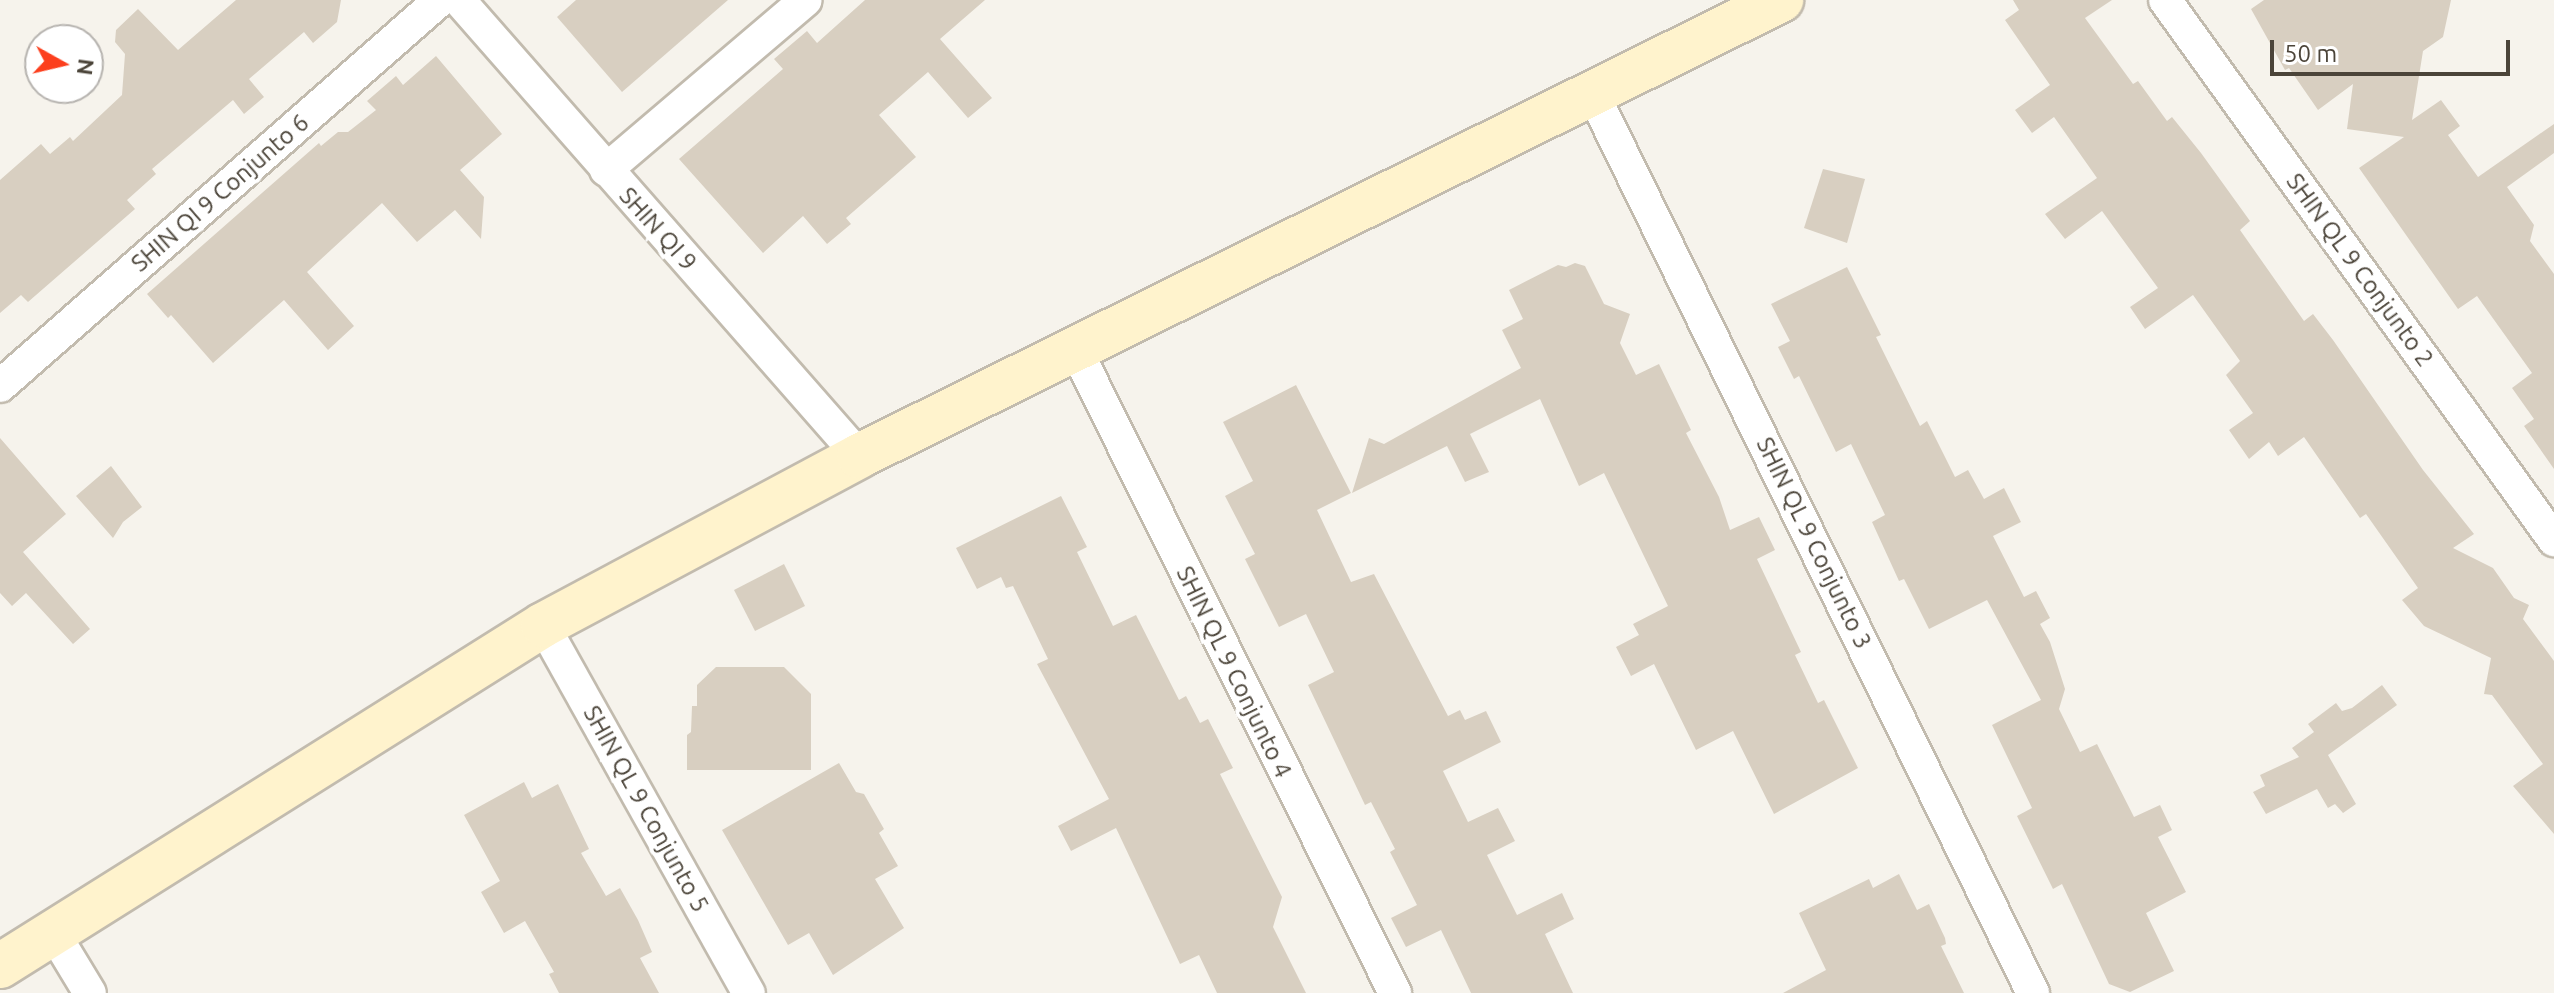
<!DOCTYPE html>
<html>
<head>
<meta charset="utf-8">
<style>
  body { margin:0 }
  #map { position:relative; width:2554px; height:993px; overflow:hidden; background:#f6f3ec; font-family:Ubuntu,sans-serif }
  div>[style] { position:absolute }
  .building>* { inset:0; background:#d8cfc1 }
  .roads { filter:drop-shadow(2px 0 #c2bbae) drop-shadow(-2px 0 #c2bbae) drop-shadow(0 2px #c2bbae) drop-shadow(0 -2px #c2bbae) }
  .street>* { height:32px; margin:-16px; padding:0 16px; transform-origin:16px; border-radius:16px; background:#fff }
  .secondary>* { height:44px; margin:-22px; padding:0 22px; transform-origin:22px; border-radius:22px; background:#fff3cd }
  span { translate:-50% -50%; white-space:nowrap; text-align:center; line-height:1.15; -webkit-text-stroke:8px #fff; paint-order:stroke }
  .street-label { font-size:24px; color:#4b4439 }
  .north { position:absolute; left:24px; top:24px; width:80px; height:80px; box-sizing:border-box; background:#fff; border:2px solid #b7b4b0; border-radius:50%; rotate:98deg; font-size:22px; font-weight:700; line-height:32px; text-align:center; color:#4b4439 }
  .north::after { content:''; display:block; margin:auto; width:28px; height:36px; background:#fc3f1d; clip-path:polygon(50% 0,100% 100%,50% 72%,0 100%) }
  .scale { position:absolute; left:2270px; top:40px; width:240px; height:36px; box-sizing:border-box; border:4px solid #4b4439; border-top:0; padding-left:10px; font-size:24px; line-height:28px; white-space:nowrap; color:#4b4439; -webkit-text-stroke:6px #fff; paint-order:stroke }
</style>
</head>
<body>
<div id="map">
  <div class="building">
    <div style="clip-path:polygon(236px 0,341px 0,337px 22px,313px 43px,304px 32px,249px 79px,264px 97px,244px 114px,233px 100px,152px 169px,156px 174px,127px 200px,135px 209px,28px 302px,21px 295px,0 313px,0 180px,41px 144px,50px 154px,70px 137px,73px 141px,122px 95px,125px 54px,115px 42px,116px 30px,138px 9px,178px 50px)"></div>
    <div style="clip-path:polygon(576px 0,728px 0,622px 92px,557px 17px)"></div>
    <div style="clip-path:polygon(865px 0,985px 0,940px 39px,992px 98px,968px 118px,928px 72px,879px 115px,916px 157px,846px 218px,851px 224px,827px 244px,803px 216px,763px 253px,679px 159px,783px 69px,774px 59px,807px 31px,817px 43px)"></div>
    <div style="clip-path:polygon(2013px 0,2112px 0,2085px 18px,2133px 84px,2138px 81px,2167px 121px,2172px 117px,2201px 153px,2250px 221px,2240px 230px,2304px 321px,2313px 314px,2333px 340px,2423px 470px,2474px 534px,2453px 548px,2493px 568px,2514px 598px,2529px 605px,2523px 619px,2554px 661px,2554px 834px,2513px 786px,2543px 764px,2492px 695px,2484px 694px,2491px 658px,2424px 626px,2402px 600px,2418px 588px,2366px 514px,2360px 518px,2304px 437px,2278px 456px,2269px 442px,2249px 459px,2229px 430px,2253px 413px,2226px 375px,2240px 361px,2193px 295px,2145px 329px,2130px 307px,2158px 288px,2102px 211px,2065px 239px,2045px 214px,2097px 178px,2054px 117px,2032px 133px,2015px 110px,2050px 85px,2005px 20px,2019px 10px)"></div>
    <div style="clip-path:polygon(2264px 0,2451px 0,2443px 37px,2423px 51px,2412px 120px,2441px 100px,2460px 126px,2448px 135px,2478px 177px,2554px 124px,2554px 153px,2507px 187px,2534px 225px,2530px 241px,2554px 274px,2554px 469px,2524px 426px,2534px 419px,2512px 388px,2532px 373px,2477px 296px,2458px 309px,2359px 168px,2404px 137px,2347px 129px,2353px 84px,2318px 110px,2289px 68px,2285px 70px,2251px 9px)"></div>
    <div style="clip-path:polygon(436px 56px,502px 134px,460px 170px,484px 197px,481px 239px,455px 210px,417px 242px,382px 203px,307px 272px,354px 326px,328px 350px,284px 300px,213px 363px,171px 315px,168px 318px,147px 294px,319px 143px,321px 146px,338px 132px,348px 132px,376px 110px,367px 101px,396px 76px,403px 85px)"></div>
    <div style="clip-path:polygon(1823px 169px,1865px 179px,1847px 243px,1804px 228px)"></div>
    <div style="clip-path:polygon(1575px 263px,1585px 266px,1604px 304px,1630px 314px,1620px 343px,1636px 375px,1659px 364px,1691px 430px,1686px 433px,1719px 497px,1730px 530px,1759px 517px,1775px 550px,1757px 559px,1801px 652px,1795px 655px,1818px 703px,1824px 700px,1858px 768px,1774px 814px,1733px 731px,1696px 750px,1654px 664px,1631px 676px,1616px 647px,1639px 635px,1633px 624px,1668px 606px,1604px 473px,1579px 486px,1540px 399px,1470px 434px,1489px 472px,1465px 482px,1447px 446px,1352px 493px,1369px 438px,1384px 444px,1521px 368px,1502px 330px,1523px 319px,1509px 290px,1558px 265px,1566px 267px)"></div>
    <div style="clip-path:polygon(1847px 267px,1881px 335px,1876px 337px,1920px 426px,1927px 421px,1955px 477px,1968px 470px,1984px 499px,2004px 488px,2021px 522px,1993px 536px,2024px 597px,2036px 591px,2050px 618px,2040px 624px,2050px 642px,2065px 689px,2059px 709px,2080px 752px,2097px 744px,2134px 817px,2160px 805px,2172px 830px,2158px 837px,2186px 892px,2146px 913px,2174px 971px,2130px 992px,2109px 984px,2062px 884px,2053px 889px,2017px 816px,2032px 808px,1992px 725px,2041px 700px,1987px 600px,1929px 629px,1904px 579px,1899px 581px,1872px 522px,1885px 515px,1851px 444px,1836px 452px,1799px 376px,1794px 379px,1778px 347px,1790px 341px,1771px 304px)"></div>
    <div style="clip-path:polygon(1296px 385px,1351px 493px,1317px 510px,1351px 582px,1374px 574px,1448px 716px,1460px 710px,1465px 720px,1486px 711px,1501px 742px,1443px 771px,1468px 822px,1498px 808px,1515px 841px,1487px 855px,1517px 915px,1562px 893px,1574px 919px,1545px 934px,1573px 993px,1471px 993px,1441px 930px,1406px 947px,1391px 918px,1417px 905px,1390px 852px,1395px 849px,1371px 802px,1365px 805px,1308px 685px,1334px 672px,1306px 614px,1279px 627px,1245px 559px,1255px 554px,1225px 496px,1253px 481px,1223px 422px)"></div>
    <div style="clip-path:polygon(0 438px,66px 514px,23px 552px,90px 629px,73px 644px,26px 593px,12px 606px,0 593px)"></div>
    <div style="clip-path:polygon(111px 466px,142px 507px,123px 522px,113px 538px,76px 496px)"></div>
    <div style="clip-path:polygon(1061px 496px,1087px 547px,1077px 552px,1113px 626px,1136px 615px,1179px 700px,1186px 696px,1200px 723px,1208px 719px,1233px 768px,1220px 774px,1282px 897px,1273px 927px,1306px 993px,1217px 993px,1199px 955px,1180px 964px,1116px 828px,1071px 851px,1058px 826px,1109px 799px,1037px 664px,1048px 659px,1013px 586px,1006px 588px,1001px 577px,977px 589px,956px 548px)"></div>
    <div style="clip-path:polygon(784px 564px,805px 606px,755px 631px,734px 590px)"></div>
    <div style="clip-path:polygon(716px 667px,784px 667px,811px 694px,811px 770px,687px 770px,687px 735px,691px 732px,692px 706px,697px 706px,697px 685px)"></div>
    <div style="clip-path:polygon(2382px 685px,2397px 705px,2328px 755px,2356px 804px,2343px 813px,2335px 804px,2328px 808px,2317px 789px,2266px 814px,2253px 792px,2265px 786px,2260px 775px,2299px 757px,2292px 748px,2314px 732px,2308px 724px,2336px 703px,2342px 711px,2352px 708px)"></div>
    <div style="clip-path:polygon(839px 763px,856px 792px,864px 794px,884px 829px,879px 833px,898px 866px,875px 879px,904px 928px,833px 975px,809px 933px,788px 945px,722px 830px)"></div>
    <div style="clip-path:polygon(524px 782px,532px 798px,558px 784px,589px 849px,581px 853px,606px 896px,620px 888px,638px 920px,652px 952px,640px 958px,659px 993px,559px 993px,549px 974px,554px 972px,525px 921px,504px 933px,481px 892px,500px 881px,464px 815px)"></div>
    <div style="clip-path:polygon(1899px 874px,1917px 910px,1929px 904px,1945px 938px,1946px 944px,1941px 946px,1964px 993px,1783px 993px,1826px 970px,1799px 913px,1869px 879px,1873px 888px)"></div>
  </div>
  <div class="roads">
    <div class="street">
      <div style="left:459px;top:0;width:607px;rotate:48.74deg"></div>
      <div style="left:2165px;top:0;width:666px;rotate:54.23deg"></div>
      <div style="left:1593px;top:94px;width:1001px;rotate:63.92deg"></div>
      <div style="left:606px;top:170px;width:262px;rotate:-40.4deg"></div>
      <div style="left:1076px;top:350px;width:718px;rotate:63.61deg"></div>
      <div style="left:0;top:386px;width:585px;rotate:-41.26deg"></div>
      <div style="left:543px;top:625px;width:422px;rotate:60.8deg"></div>
      <div style="left:53px;top:932px;width:71px;rotate:58.8deg"></div>
    </div>
    <div class="secondary">
      <div style="left:0;top:966px;width:641px;rotate:-32.13deg"></div>
      <div style="left:543px;top:625px;width:358px;rotate:-28.1deg"></div>
      <div style="left:859px;top:456px;width:1029px;rotate:-26.32deg"></div>
    </div>
  </div>
  <div class="street-label">
    <span style="left:220px;top:193px;rotate:-41deg">SHIN QI 9 Conjunto 6</span>
    <span style="left:658px;top:229px;rotate:48deg">SHIN QI 9</span>
    <span style="left:2360px;top:270px;rotate:54deg">SHIN QL 9 Conjunto 2</span>
    <span style="left:1814px;top:543px;rotate:64deg">SHIN QL 9 Conjunto 3</span>
    <span style="left:1234px;top:672px;rotate:64deg">SHIN QL 9 Conjunto 4</span>
    <span style="left:646px;top:809px;rotate:61deg">SHIN QL 9 Conjunto 5</span>
  </div>
  <div class="north">N</div>
  <div class="scale">50 m</div>
</div>
</body>
</html>
